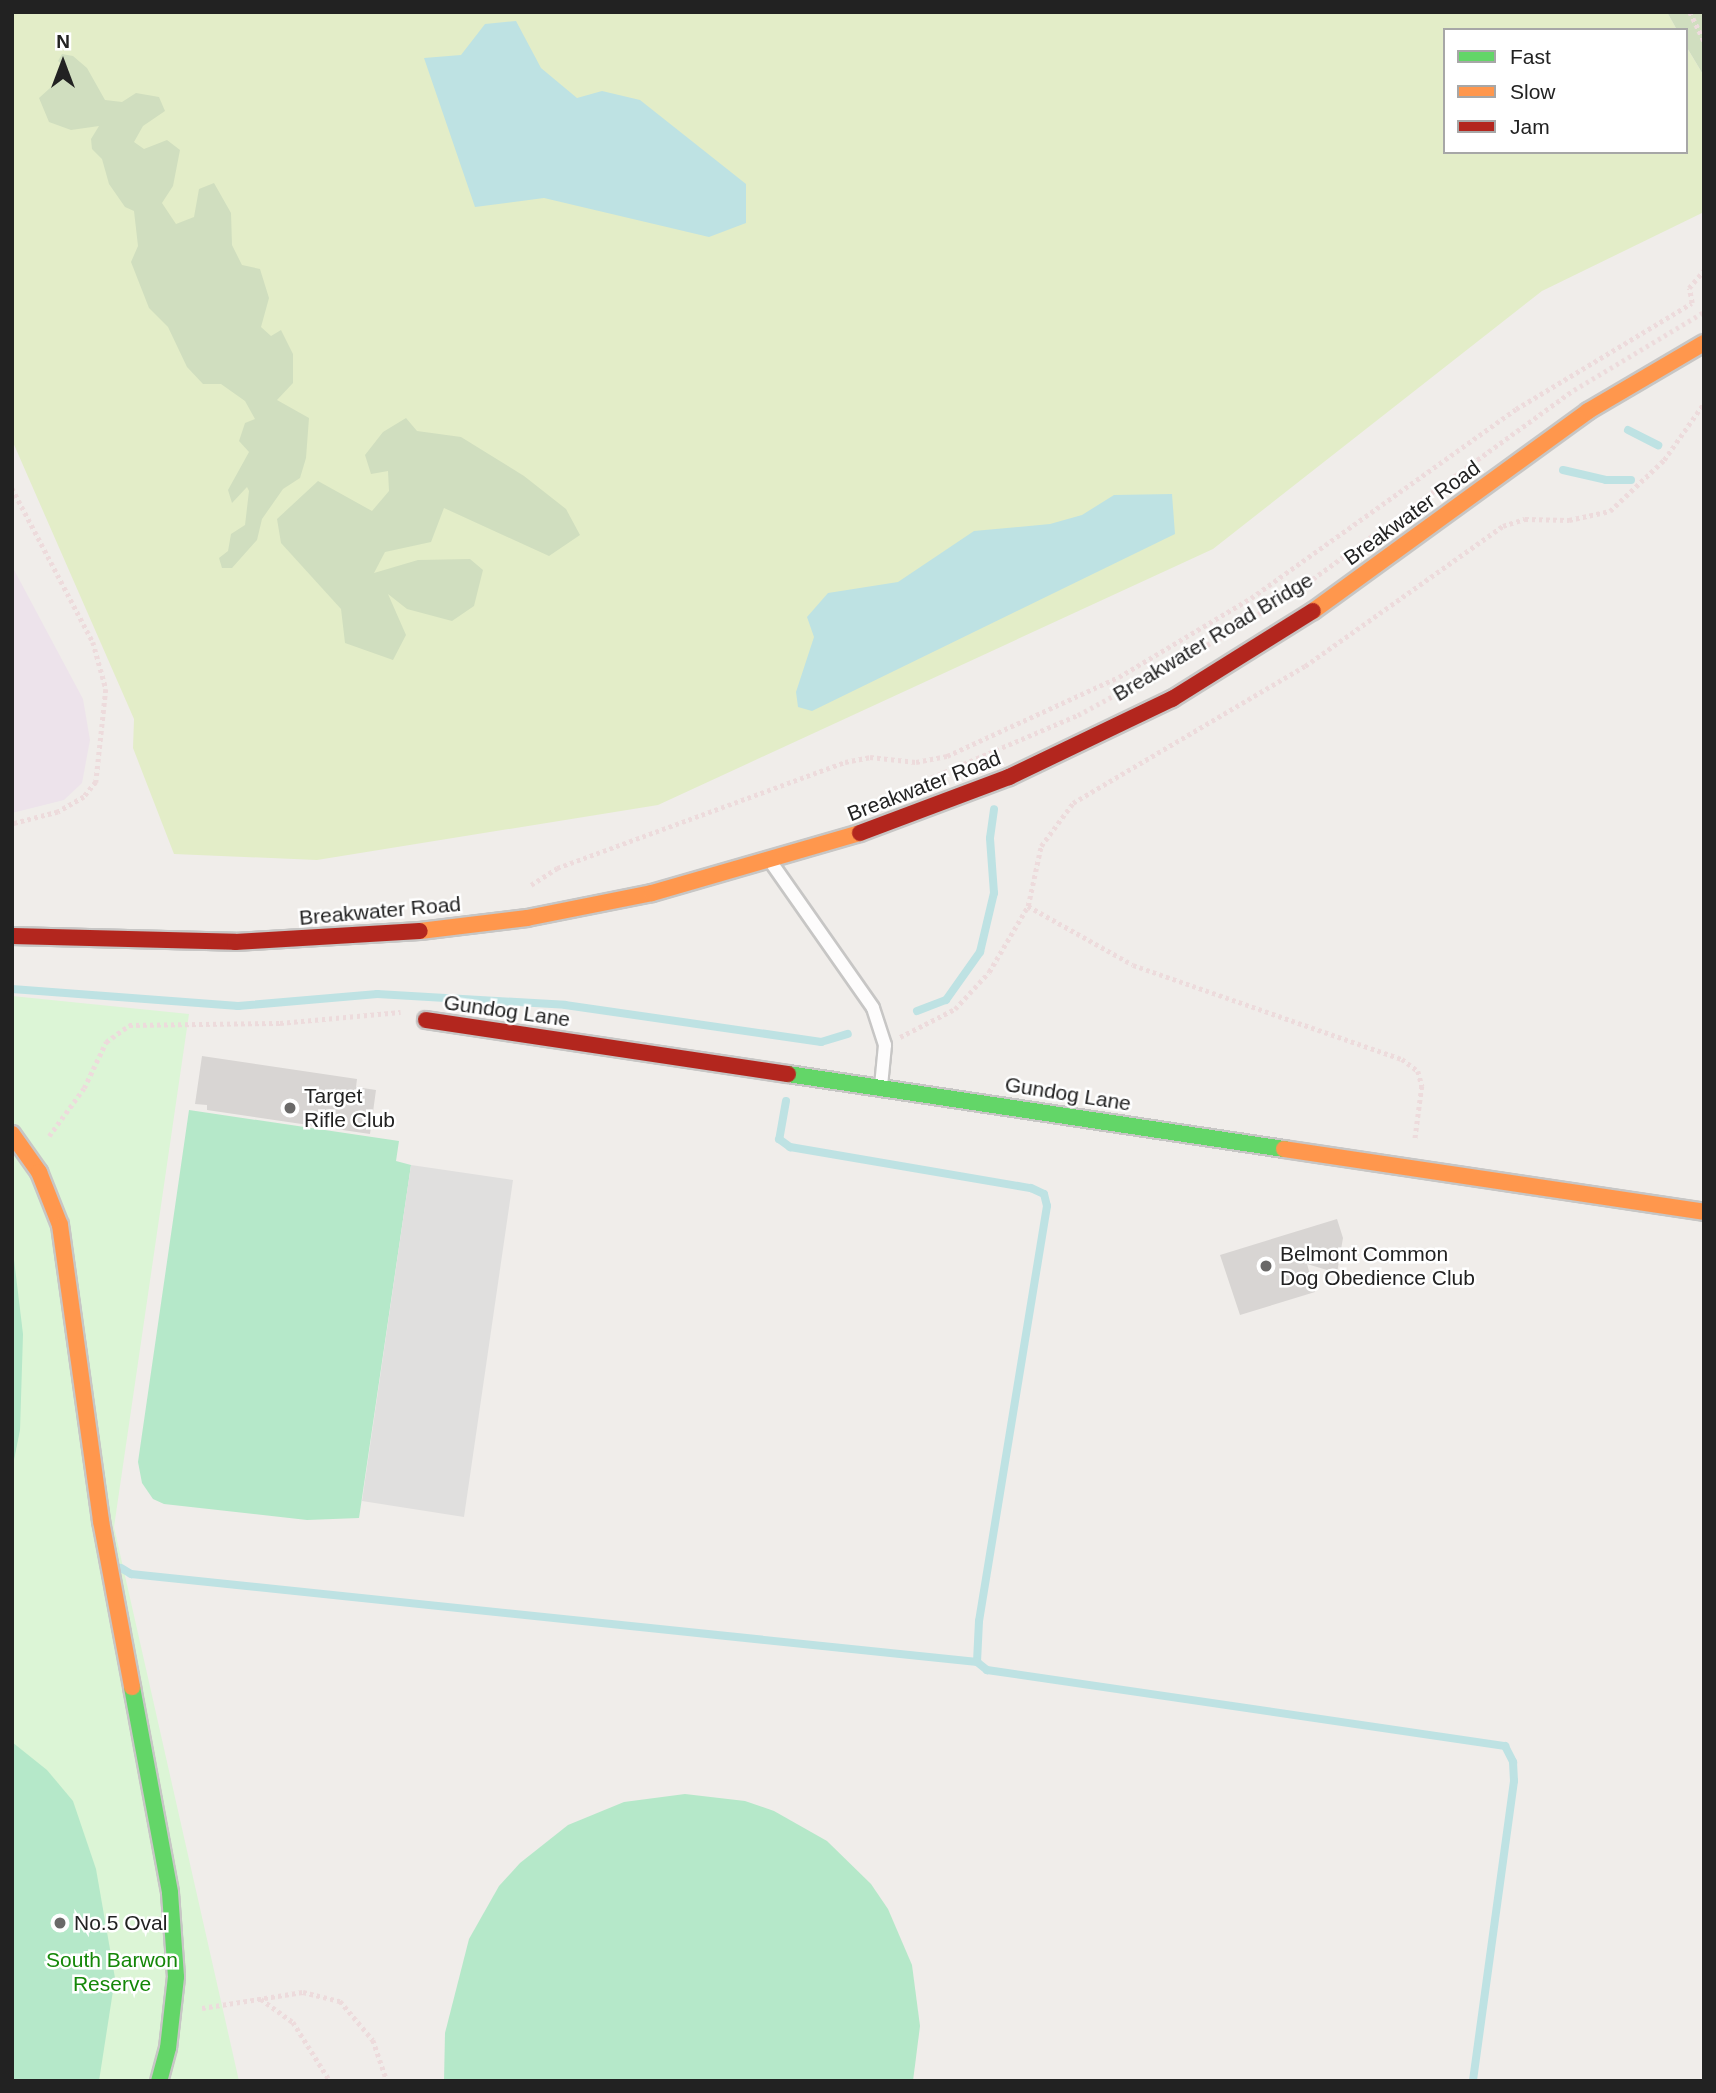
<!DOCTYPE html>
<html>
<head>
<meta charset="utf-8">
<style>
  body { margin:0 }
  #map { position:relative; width:1716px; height:2093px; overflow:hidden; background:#f0edea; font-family:Arial,sans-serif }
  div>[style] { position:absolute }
  .industrial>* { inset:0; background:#ede3eb }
  .grass>* { inset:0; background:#e3edc8 }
  .forest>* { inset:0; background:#d0debf }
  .park>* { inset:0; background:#dcf5d6 }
  .pitch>* { inset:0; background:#b5e8c9 }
  .parking>* { inset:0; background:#e0dfde }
  .water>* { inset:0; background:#bee2e3 }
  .stream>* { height:8px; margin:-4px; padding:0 4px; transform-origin:4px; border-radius:4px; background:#bee2e3 }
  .building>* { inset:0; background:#d8d5d3 }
  .path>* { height:4.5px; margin-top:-2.25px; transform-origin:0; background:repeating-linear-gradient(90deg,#eddbdc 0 3.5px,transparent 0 7px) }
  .roads { filter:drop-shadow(2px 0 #c7c6c5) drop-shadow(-2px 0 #c7c6c5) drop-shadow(0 2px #c7c6c5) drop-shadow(0 -2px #c7c6c5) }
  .lane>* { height:12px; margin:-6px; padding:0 6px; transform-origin:6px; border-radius:6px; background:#fdfcfc }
  .fast>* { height:16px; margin:-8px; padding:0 8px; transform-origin:8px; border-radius:8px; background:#63d668 }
  .slow>* { height:16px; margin:-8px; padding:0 8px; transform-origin:8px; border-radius:8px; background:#ff974d }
  .jam>* { height:16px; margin:-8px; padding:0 8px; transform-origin:8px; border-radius:8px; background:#b3261e }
  .path-bridge>* { height:4.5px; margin-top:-2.25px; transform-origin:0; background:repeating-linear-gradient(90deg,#eddbdc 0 3.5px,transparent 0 7px) }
  .dots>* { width:19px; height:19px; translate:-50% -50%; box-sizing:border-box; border:4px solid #fff; border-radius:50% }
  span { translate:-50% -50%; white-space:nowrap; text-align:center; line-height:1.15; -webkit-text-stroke:5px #fff; paint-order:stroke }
  .street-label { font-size:21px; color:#222 }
  .poi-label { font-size:21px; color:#222 }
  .left { translate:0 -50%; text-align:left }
  .park-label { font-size:21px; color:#148708 }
  .frame { position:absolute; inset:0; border:14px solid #222; pointer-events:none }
  .legend { position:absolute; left:1443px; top:28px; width:245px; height:126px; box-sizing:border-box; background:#fff; border:2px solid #a7a7a7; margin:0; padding:9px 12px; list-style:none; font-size:21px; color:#222 }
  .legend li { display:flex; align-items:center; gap:14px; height:35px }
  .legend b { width:35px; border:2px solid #a7a7a7 }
  .north { position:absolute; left:28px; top:28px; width:70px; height:70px; -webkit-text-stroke:5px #fff; paint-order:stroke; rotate:0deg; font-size:19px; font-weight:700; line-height:28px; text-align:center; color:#222 }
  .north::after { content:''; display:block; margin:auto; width:24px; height:32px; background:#222; clip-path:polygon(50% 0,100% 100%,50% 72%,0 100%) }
</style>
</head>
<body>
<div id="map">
  <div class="industrial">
    <div style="clip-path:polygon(12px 566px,83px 699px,90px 740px,82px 783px,64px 800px,12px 813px)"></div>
  </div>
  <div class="grass">
    <div style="clip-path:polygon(12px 12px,1667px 12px,1677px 30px,1445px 30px,1445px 152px,1686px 152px,1686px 46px,1704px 76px,1704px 212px,1542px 291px,1213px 549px,658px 805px,317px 860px,174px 854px,133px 748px,134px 719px,12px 440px)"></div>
  </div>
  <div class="forest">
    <div style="clip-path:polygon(1667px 12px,1704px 12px,1704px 76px,1686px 46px,1686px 30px,1677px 30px)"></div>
    <div style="clip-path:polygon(62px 54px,73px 56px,87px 68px,105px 100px,122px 102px,136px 93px,159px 97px,165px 111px,143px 126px,134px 142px,144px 149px,167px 140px,180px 150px,173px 186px,162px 203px,176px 224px,194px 217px,199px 189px,214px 183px,231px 213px,232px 245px,242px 265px,260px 269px,269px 298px,261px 327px,271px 336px,281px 330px,293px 354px,293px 383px,277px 400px,309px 418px,306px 458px,300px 478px,283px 489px,262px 519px,257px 540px,232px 568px,222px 568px,219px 558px,228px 551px,231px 534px,245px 525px,249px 491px,247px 487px,232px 503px,228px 490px,249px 452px,239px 441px,245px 423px,255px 419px,245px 401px,221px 384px,203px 384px,187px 367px,168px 327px,149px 308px,131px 262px,138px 246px,134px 211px,125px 207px,109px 184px,102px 159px,92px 149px,91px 139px,99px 126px,71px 130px,49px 122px,39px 98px,70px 70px,58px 61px)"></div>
    <div style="clip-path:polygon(406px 418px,417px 431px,461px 437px,524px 476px,566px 509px,580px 535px,549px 556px,444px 508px,431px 542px,385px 552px,374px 573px,418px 560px,470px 559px,483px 570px,474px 606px,452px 621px,407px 609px,388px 594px,406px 635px,393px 660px,345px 643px,341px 609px,281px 543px,277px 519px,318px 481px,372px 511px,389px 491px,388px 471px,371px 474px,365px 455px,383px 432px)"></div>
  </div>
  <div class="park">
    <div style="clip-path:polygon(12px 996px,189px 1014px,114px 1527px,239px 2081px,12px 2081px)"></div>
  </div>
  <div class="pitch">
    <div style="clip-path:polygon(189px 1110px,399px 1141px,396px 1161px,411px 1165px,359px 1518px,307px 1520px,164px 1504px,153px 1499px,142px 1483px,138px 1462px)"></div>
    <div style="clip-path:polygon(12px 1243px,23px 1334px,20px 1430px,12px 1470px)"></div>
    <div style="clip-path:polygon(12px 1742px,47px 1770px,73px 1801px,96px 1869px,115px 1978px,99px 2081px,12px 2081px)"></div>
    <div style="clip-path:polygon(685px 1794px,745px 1801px,774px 1811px,827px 1841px,871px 1884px,888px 1909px,912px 1965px,920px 2026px,913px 2081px,444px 2081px,445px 2033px,469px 1939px,499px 1886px,520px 1863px,568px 1825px,624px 1802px)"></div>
  </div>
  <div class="parking">
    <div style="clip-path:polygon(411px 1165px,513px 1180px,464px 1517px,362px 1501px)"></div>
  </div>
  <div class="water">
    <div style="clip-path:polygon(516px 21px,541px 68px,577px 98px,602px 91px,640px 100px,746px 184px,746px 223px,709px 237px,544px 198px,475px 207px,424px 58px,461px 55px,485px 24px)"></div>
    <div style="clip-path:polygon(1172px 494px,1175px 534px,812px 711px,798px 707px,796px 692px,814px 637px,807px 617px,828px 593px,898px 582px,974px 531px,1050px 524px,1082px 515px,1114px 495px)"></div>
  </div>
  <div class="stream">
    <div style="left:1628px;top:430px;width:34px;rotate:27deg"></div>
    <div style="left:1563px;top:470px;width:44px;rotate:13.1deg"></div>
    <div style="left:1606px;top:480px;width:25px"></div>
    <div style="left:12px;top:989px;width:227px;rotate:4.3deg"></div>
    <div style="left:238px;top:1006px;width:140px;rotate:-4.9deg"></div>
    <div style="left:377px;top:994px;width:188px;rotate:3.3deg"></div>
    <div style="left:565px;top:1005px;width:259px;rotate:8.2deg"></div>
    <div style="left:821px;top:1042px;width:28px;rotate:-17deg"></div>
    <div style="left:917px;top:1011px;width:31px;rotate:-21deg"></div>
    <div style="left:946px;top:1000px;width:59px;rotate:-54.7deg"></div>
    <div style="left:980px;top:952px;width:61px;rotate:-76.7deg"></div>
    <div style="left:994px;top:893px;width:55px;rotate:-94.2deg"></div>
    <div style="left:990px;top:838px;width:29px;rotate:-82deg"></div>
    <div style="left:786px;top:1101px;width:39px;rotate:100deg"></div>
    <div style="left:779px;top:1139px;width:14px;rotate:36deg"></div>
    <div style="left:790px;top:1147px;width:244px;rotate:9.7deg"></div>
    <div style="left:1031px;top:1188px;width:14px;rotate:25deg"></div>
    <div style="left:1044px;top:1194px;width:12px;rotate:76deg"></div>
    <div style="left:1047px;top:1206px;width:421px;rotate:99.3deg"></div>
    <div style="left:979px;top:1621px;width:41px;rotate:92.8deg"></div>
    <div style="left:977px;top:1662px;width:13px;rotate:39deg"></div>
    <div style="left:987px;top:1670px;width:524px;rotate:8.35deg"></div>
    <div style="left:1505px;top:1746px;width:18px;rotate:63deg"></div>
    <div style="left:1513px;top:1762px;width:19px;rotate:87deg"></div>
    <div style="left:1514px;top:1781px;width:303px;rotate:97.8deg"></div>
    <div style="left:121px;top:1568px;width:12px;rotate:31deg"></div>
    <div style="left:131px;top:1574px;width:851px;rotate:5.94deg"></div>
  </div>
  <div class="building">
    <div style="clip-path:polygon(202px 1056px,357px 1079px,356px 1087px,376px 1090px,370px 1134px,207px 1110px,207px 1105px,195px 1104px)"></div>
    <div style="clip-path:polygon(1337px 1219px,1343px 1238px,1337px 1273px,1307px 1264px,1315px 1292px,1240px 1315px,1220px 1255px)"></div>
  </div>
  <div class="path">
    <div style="left:1690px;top:12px;width:32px;rotate:64deg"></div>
    <div style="left:12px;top:488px;width:174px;rotate:62.3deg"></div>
    <div style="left:93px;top:642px;width:49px;rotate:74.5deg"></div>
    <div style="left:106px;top:689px;width:94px;rotate:96.1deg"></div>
    <div style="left:96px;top:782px;width:19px;rotate:129deg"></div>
    <div style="left:84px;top:797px;width:30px;rotate:150deg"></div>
    <div style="left:58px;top:812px;width:48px;rotate:165.4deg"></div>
    <div style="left:531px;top:885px;width:31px;rotate:-33deg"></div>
    <div style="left:557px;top:868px;width:307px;rotate:-20.2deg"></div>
    <div style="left:845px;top:762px;width:25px;rotate:-11deg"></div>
    <div style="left:870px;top:757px;width:46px;rotate:6.2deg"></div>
    <div style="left:916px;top:762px;width:32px;rotate:-11deg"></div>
    <div style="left:947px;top:756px;width:189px;rotate:-24.7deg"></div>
    <div style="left:1119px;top:677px;width:154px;rotate:-30.9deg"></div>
    <div style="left:1251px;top:598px;width:325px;rotate:-35.5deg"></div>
    <div style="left:1516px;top:409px;width:205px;rotate:-31.1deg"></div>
    <div style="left:1692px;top:303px;width:15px;rotate:-101deg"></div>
    <div style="left:1689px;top:288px;width:23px;rotate:-50deg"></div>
    <div style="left:1028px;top:906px;width:120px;rotate:29.3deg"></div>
    <div style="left:1133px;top:965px;width:285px;rotate:19.3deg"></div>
    <div style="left:1402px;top:1059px;width:20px;rotate:37deg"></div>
    <div style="left:1418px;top:1071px;width:16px;rotate:75deg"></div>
    <div style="left:1422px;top:1086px;width:54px;rotate:97.4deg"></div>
    <div style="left:900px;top:1037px;width:62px;rotate:-27deg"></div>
    <div style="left:955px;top:1009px;width:50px;rotate:-47.4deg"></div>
    <div style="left:989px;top:972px;width:77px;rotate:-59.4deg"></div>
    <div style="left:1028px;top:906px;width:61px;rotate:-77.8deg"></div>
    <div style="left:1041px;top:846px;width:54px;rotate:-53.3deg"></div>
    <div style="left:1073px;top:803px;width:269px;rotate:-30.6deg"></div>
    <div style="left:1305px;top:666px;width:242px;rotate:-35.3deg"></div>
    <div style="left:1503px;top:526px;width:23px;rotate:-18deg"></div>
    <div style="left:1525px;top:519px;width:44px;rotate:1.3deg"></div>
    <div style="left:1569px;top:520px;width:42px;rotate:-12.4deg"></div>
    <div style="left:1610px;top:511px;width:74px;rotate:-43.4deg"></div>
    <div style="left:1664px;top:460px;width:70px;rotate:-54.9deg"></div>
    <div style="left:49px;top:1136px;width:59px;rotate:-53.9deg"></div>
    <div style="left:84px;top:1088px;width:51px;rotate:-64.4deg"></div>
    <div style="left:106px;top:1042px;width:29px;rotate:-36deg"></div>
    <div style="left:129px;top:1025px;width:151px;rotate:-0.8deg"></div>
    <div style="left:280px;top:1023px;width:121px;rotate:-5.2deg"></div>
    <div style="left:261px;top:1999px;width:39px;rotate:36deg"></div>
    <div style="left:293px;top:2022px;width:70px;rotate:57.9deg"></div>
    <div style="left:202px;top:2008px;width:102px;rotate:-9deg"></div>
    <div style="left:303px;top:1992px;width:38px;rotate:14deg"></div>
    <div style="left:340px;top:2001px;width:51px;rotate:49.8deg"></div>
    <div style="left:373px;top:2040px;width:43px;rotate:71.1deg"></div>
  </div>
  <div class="roads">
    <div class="lane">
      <div style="left:773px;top:865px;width:174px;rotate:55deg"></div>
      <div style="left:873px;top:1008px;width:39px;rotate:72deg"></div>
      <div style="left:885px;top:1045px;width:41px;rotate:95.6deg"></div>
    </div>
    <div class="fast">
      <div style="left:788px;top:1074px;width:502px;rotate:8.6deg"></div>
      <div style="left:132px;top:1687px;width:209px;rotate:79.5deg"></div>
      <div style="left:170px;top:1893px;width:84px;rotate:85.9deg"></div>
      <div style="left:176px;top:1977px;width:71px;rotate:96.4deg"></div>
      <div style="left:168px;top:2048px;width:34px;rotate:105deg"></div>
    </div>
    <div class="slow">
      <div style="left:1313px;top:611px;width:340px;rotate:-36deg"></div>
      <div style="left:1588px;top:411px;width:134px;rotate:-30.4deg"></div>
      <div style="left:420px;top:931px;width:108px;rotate:-6.9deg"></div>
      <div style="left:527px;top:918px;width:127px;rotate:-11.3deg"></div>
      <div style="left:652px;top:893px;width:216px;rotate:-16.1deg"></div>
      <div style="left:12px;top:1134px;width:47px;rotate:54.6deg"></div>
      <div style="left:39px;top:1172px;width:57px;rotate:68.4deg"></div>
      <div style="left:60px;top:1225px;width:299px;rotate:82.1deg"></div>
      <div style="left:101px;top:1521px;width:169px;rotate:79.4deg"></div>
      <div style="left:1284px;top:1149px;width:425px;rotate:8.5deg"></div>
    </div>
    <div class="jam">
      <div style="left:860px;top:833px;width:159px;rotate:-20.6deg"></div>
      <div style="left:1009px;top:777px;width:181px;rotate:-25.6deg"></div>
      <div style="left:1172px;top:699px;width:166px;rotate:-32deg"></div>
      <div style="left:12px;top:936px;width:223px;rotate:1.5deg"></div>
      <div style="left:235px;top:942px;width:185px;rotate:-3.4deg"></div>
      <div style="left:426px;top:1020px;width:366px;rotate:8.5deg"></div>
    </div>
  </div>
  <div class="path-bridge">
    <div style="left:912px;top:786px;width:181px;rotate:-23.2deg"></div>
    <div style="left:1078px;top:715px;width:172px;rotate:-28.5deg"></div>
    <div style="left:1229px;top:633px;width:93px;rotate:-32.7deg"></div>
    <div style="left:1307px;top:583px;width:329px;rotate:-35.9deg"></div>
    <div style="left:1574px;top:390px;width:152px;rotate:-31deg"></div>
  </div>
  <div class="dots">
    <div style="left:290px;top:1108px;background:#6a6968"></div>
    <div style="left:1266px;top:1266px;background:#6a6968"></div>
    <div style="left:60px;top:1923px;background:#6a6968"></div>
  </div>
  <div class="street-label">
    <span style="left:1412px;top:513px;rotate:-36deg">Breakwater Road</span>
    <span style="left:1213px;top:637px;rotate:-31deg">Breakwater Road Bridge</span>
    <span style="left:924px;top:786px;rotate:-21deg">Breakwater Road</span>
    <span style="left:380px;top:911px;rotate:-5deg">Breakwater Road</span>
    <span style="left:507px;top:1011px;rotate:8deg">Gundog Lane</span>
    <span style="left:1068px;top:1094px;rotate:9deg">Gundog Lane</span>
  </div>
  <div class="poi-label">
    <span class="left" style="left:304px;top:1108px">Target<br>Rifle Club</span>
    <span class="left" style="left:1280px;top:1266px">Belmont Common<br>Dog Obedience Club</span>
    <span class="left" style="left:74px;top:1923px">No.5 Oval</span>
  </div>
  <div class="park-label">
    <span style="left:112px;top:1972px">South Barwon<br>Reserve</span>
  </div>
  <div class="frame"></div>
  <ul class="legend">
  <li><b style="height:9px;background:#63d668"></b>Fast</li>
  <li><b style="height:9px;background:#ff974d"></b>Slow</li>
  <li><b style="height:9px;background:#b3261e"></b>Jam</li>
  </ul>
  <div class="north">N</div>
</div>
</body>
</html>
